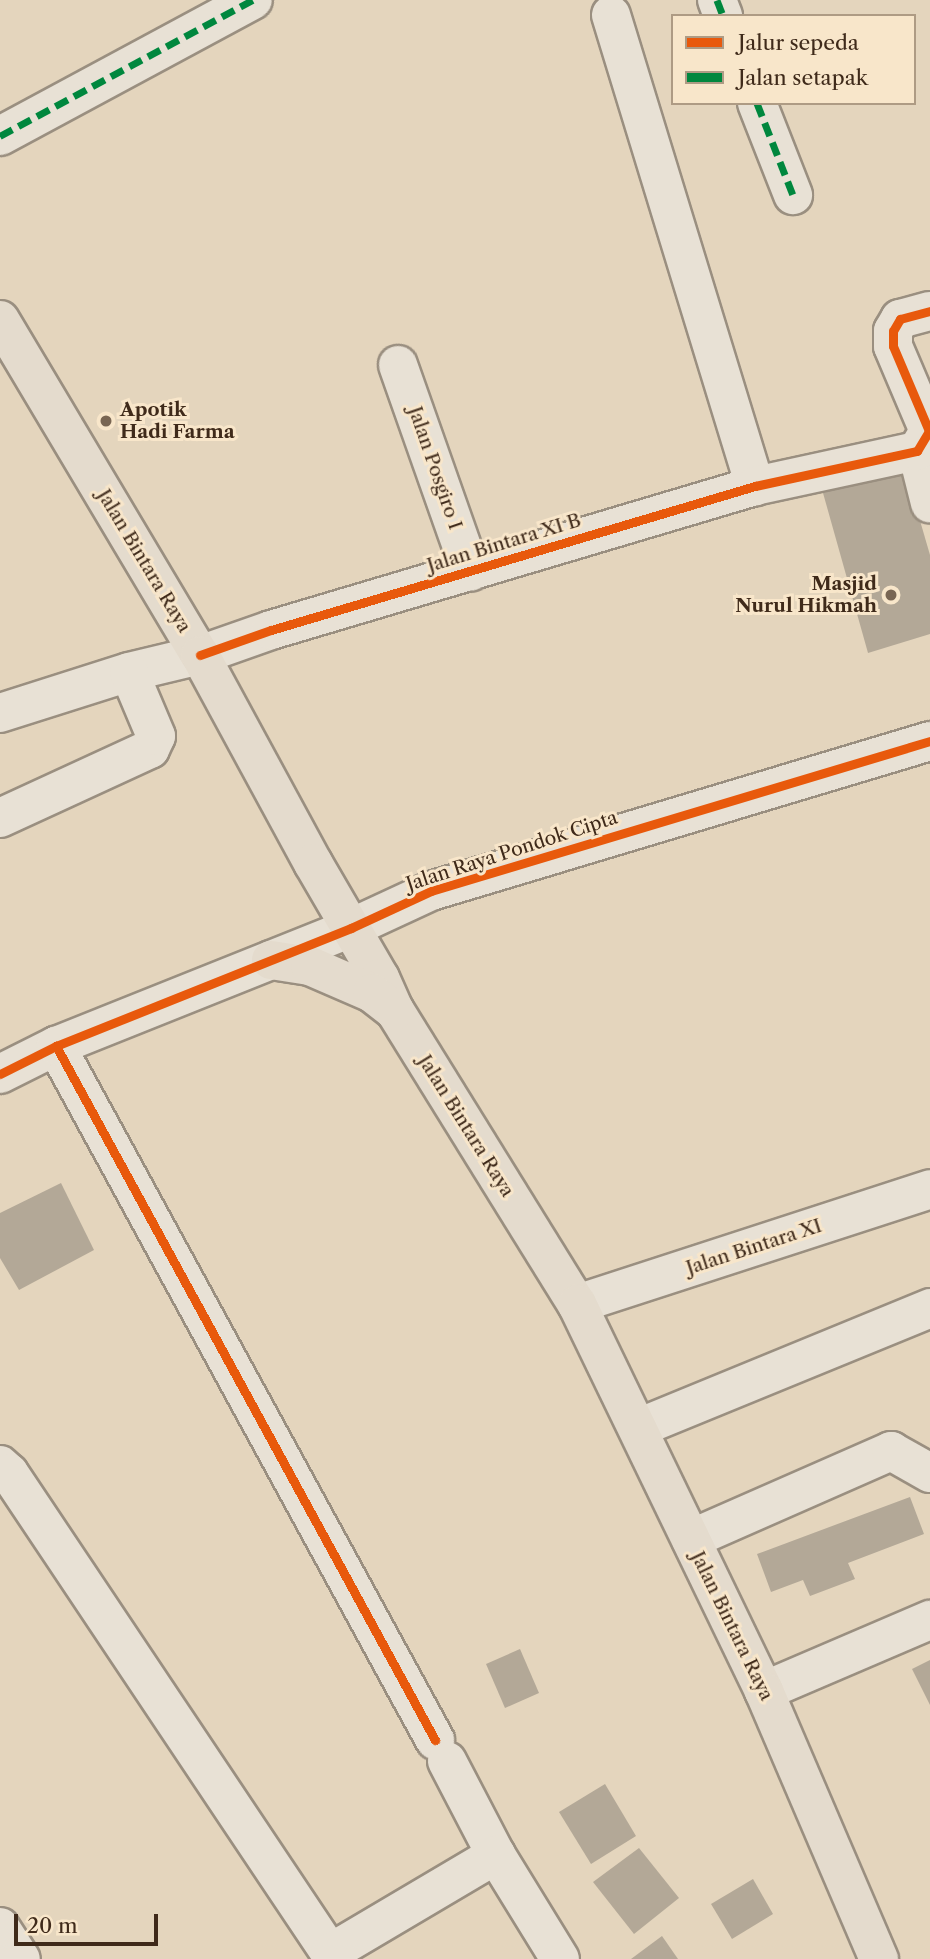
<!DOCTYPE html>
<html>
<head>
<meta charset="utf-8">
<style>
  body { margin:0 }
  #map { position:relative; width:930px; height:1959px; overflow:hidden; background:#e4d5bd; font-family:"Libre Caslon Text",serif }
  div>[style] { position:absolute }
  .building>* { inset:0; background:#b3a897 }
  .roads { filter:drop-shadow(2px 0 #9a8f80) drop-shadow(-2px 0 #9a8f80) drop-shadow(0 2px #9a8f80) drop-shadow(0 -2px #9a8f80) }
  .minor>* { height:38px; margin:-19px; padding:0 19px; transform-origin:19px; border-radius:19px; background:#e8e1d5 }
  .major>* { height:38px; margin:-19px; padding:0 19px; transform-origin:19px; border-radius:19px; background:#e4dbcd }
  .quiet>* { height:7px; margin-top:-3.5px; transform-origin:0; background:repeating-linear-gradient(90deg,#00873e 0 14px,transparent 0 21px) }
  .cycleway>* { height:9px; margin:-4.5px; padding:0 4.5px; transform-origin:4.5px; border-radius:4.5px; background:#e8590c }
  .dots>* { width:19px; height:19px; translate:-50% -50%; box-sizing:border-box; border:4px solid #f8e6ca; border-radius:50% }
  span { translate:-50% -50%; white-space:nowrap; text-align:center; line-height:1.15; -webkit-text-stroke:6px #f8e6ca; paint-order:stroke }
  .poi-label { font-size:19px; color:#3f2a1a; font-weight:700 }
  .left { translate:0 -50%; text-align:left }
  .right { translate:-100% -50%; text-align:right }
  .street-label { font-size:19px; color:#3f2a1a }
  .legend { position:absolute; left:671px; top:14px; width:245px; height:91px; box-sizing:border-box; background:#f8e6ca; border:2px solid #ae9b84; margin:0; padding:9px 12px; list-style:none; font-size:21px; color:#3f2a1a }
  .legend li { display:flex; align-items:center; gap:14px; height:35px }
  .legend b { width:35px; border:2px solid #ae9b84 }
  .scale { position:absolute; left:14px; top:1914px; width:144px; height:32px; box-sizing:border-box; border:4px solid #3f2a1a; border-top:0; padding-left:9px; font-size:21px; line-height:24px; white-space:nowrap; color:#3f2a1a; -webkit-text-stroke:5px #f8e6ca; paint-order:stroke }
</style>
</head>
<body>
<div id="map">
  <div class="building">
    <div style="clip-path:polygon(905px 469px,930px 555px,930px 634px,868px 653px,823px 493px)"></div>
    <div style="clip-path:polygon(61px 1183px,94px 1250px,19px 1290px,0 1258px,0 1213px)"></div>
    <div style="clip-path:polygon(910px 1497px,924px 1534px,848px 1563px,855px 1579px,810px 1596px,803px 1580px,771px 1592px,757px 1554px)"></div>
    <div style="clip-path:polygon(520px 1649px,539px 1693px,505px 1708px,486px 1664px)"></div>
    <div style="clip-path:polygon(930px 1660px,930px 1705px,912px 1669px)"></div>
    <div style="clip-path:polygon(605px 1784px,636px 1836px,591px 1864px,559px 1812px)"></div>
    <div style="clip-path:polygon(639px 1848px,679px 1898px,634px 1934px,593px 1882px)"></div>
    <div style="clip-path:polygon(753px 1879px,773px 1914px,732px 1939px,711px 1904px)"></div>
    <div style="clip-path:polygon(662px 1936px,678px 1959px,631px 1959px)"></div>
  </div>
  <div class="roads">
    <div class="minor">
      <div style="left:717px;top:0;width:17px;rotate:69deg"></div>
      <div style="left:611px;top:15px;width:493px;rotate:73deg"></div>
      <div style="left:757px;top:103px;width:99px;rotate:68.6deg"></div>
      <div style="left:0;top:136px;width:287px;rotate:-28.3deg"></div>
      <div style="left:398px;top:365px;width:219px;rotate:70.6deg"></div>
      <div style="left:917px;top:451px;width:54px;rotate:76deg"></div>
      <div style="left:0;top:713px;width:135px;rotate:-17.6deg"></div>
      <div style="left:129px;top:672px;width:73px;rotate:-13.5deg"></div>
      <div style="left:200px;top:655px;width:75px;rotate:-19.4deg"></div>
      <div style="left:271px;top:630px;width:505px;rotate:-16.57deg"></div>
      <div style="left:755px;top:486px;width:166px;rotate:-12.2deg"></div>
      <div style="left:917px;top:451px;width:23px;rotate:-59deg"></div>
      <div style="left:929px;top:431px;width:92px;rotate:-113deg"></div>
      <div style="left:893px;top:346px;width:15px;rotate:-90deg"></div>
      <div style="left:893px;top:331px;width:14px;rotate:-60deg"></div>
      <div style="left:900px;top:319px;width:31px;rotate:-15deg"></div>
      <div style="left:0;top:818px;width:165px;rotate:-24.7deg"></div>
      <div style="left:150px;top:749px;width:14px;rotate:-65deg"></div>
      <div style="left:156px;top:736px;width:69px;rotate:-112.9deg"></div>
      <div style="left:56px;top:1046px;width:791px;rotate:61.36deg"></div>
      <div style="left:0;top:1074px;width:63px;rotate:-26.6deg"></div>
      <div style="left:56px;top:1046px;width:318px;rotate:-21.8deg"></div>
      <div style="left:351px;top:928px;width:88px;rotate:-24.8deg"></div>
      <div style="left:431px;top:891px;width:521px;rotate:-16.73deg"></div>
      <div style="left:577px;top:1304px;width:371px;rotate:-18deg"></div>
      <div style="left:638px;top:1428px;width:316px;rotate:-22.3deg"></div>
      <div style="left:0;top:1465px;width:12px;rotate:42deg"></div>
      <div style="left:9px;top:1473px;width:585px;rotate:56.23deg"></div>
      <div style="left:691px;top:1539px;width:219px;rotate:-23.7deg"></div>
      <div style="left:891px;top:1451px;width:45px;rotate:29.4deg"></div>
      <div style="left:764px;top:1691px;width:181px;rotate:-23.2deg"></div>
      <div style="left:447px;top:1761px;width:106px;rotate:62.5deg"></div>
      <div style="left:496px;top:1855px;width:122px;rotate:58.4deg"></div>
      <div style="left:0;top:1927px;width:38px;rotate:57deg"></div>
      <div style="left:330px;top:1953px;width:193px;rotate:-30.6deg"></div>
    </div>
    <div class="major">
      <div style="left:0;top:320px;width:390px;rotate:59.2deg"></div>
      <div style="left:200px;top:655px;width:237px;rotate:61.5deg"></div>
      <div style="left:313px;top:863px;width:133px;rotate:59.8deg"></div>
      <div style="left:380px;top:978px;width:36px;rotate:66deg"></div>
      <div style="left:395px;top:1011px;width:345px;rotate:58.2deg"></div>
      <div style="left:577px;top:1304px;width:430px;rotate:64.2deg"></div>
      <div style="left:764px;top:1691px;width:292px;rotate:66.8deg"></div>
      <div style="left:271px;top:960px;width:39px;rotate:9deg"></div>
      <div style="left:310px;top:966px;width:68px;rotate:23.5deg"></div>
      <div style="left:372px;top:993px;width:29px;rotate:38deg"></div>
    </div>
  </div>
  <div class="quiet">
    <div style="left:717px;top:0;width:17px;rotate:69deg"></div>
    <div style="left:757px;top:103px;width:99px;rotate:68.6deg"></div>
    <div style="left:0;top:136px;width:287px;rotate:-28.3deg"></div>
  </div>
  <div class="cycleway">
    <div style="left:200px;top:655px;width:75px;rotate:-19.4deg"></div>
    <div style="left:271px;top:630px;width:505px;rotate:-16.57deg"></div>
    <div style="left:755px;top:486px;width:166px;rotate:-12.2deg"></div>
    <div style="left:917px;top:451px;width:23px;rotate:-59deg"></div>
    <div style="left:929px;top:431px;width:92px;rotate:-113deg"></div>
    <div style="left:893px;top:346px;width:15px;rotate:-90deg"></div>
    <div style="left:893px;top:331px;width:14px;rotate:-60deg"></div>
    <div style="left:900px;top:319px;width:31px;rotate:-15deg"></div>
    <div style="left:56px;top:1046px;width:791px;rotate:61.36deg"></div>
    <div style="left:0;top:1074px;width:63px;rotate:-26.6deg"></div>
    <div style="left:56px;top:1046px;width:318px;rotate:-21.8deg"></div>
    <div style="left:351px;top:928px;width:88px;rotate:-24.8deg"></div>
    <div style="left:431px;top:891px;width:521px;rotate:-16.73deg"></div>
  </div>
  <div class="dots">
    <div style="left:106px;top:421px;background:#796653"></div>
    <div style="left:891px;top:595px;background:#796653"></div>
  </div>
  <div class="poi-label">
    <span class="left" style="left:120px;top:421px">Apotik<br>Hadi Farma</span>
    <span class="right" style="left:877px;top:595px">Masjid<br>Nurul Hikmah</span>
  </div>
  <div class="street-label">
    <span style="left:435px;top:468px;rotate:71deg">Jalan Posgiro I</span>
    <span style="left:504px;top:543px;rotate:-17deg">Jalan Bintara XI B</span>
    <span style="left:144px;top:561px;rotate:59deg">Jalan Bintara Raya</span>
    <span style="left:512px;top:851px;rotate:-18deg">Jalan Raya Pondok Cipta</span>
    <span style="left:466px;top:1126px;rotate:58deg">Jalan Bintara Raya</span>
    <span style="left:754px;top:1247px;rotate:-18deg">Jalan Bintara XI</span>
    <span style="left:732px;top:1626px;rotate:64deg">Jalan Bintara Raya</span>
  </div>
  <ul class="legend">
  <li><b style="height:9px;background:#e8590c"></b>Jalur sepeda</li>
  <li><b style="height:9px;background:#00873e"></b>Jalan setapak</li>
  </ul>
  <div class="scale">20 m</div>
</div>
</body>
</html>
